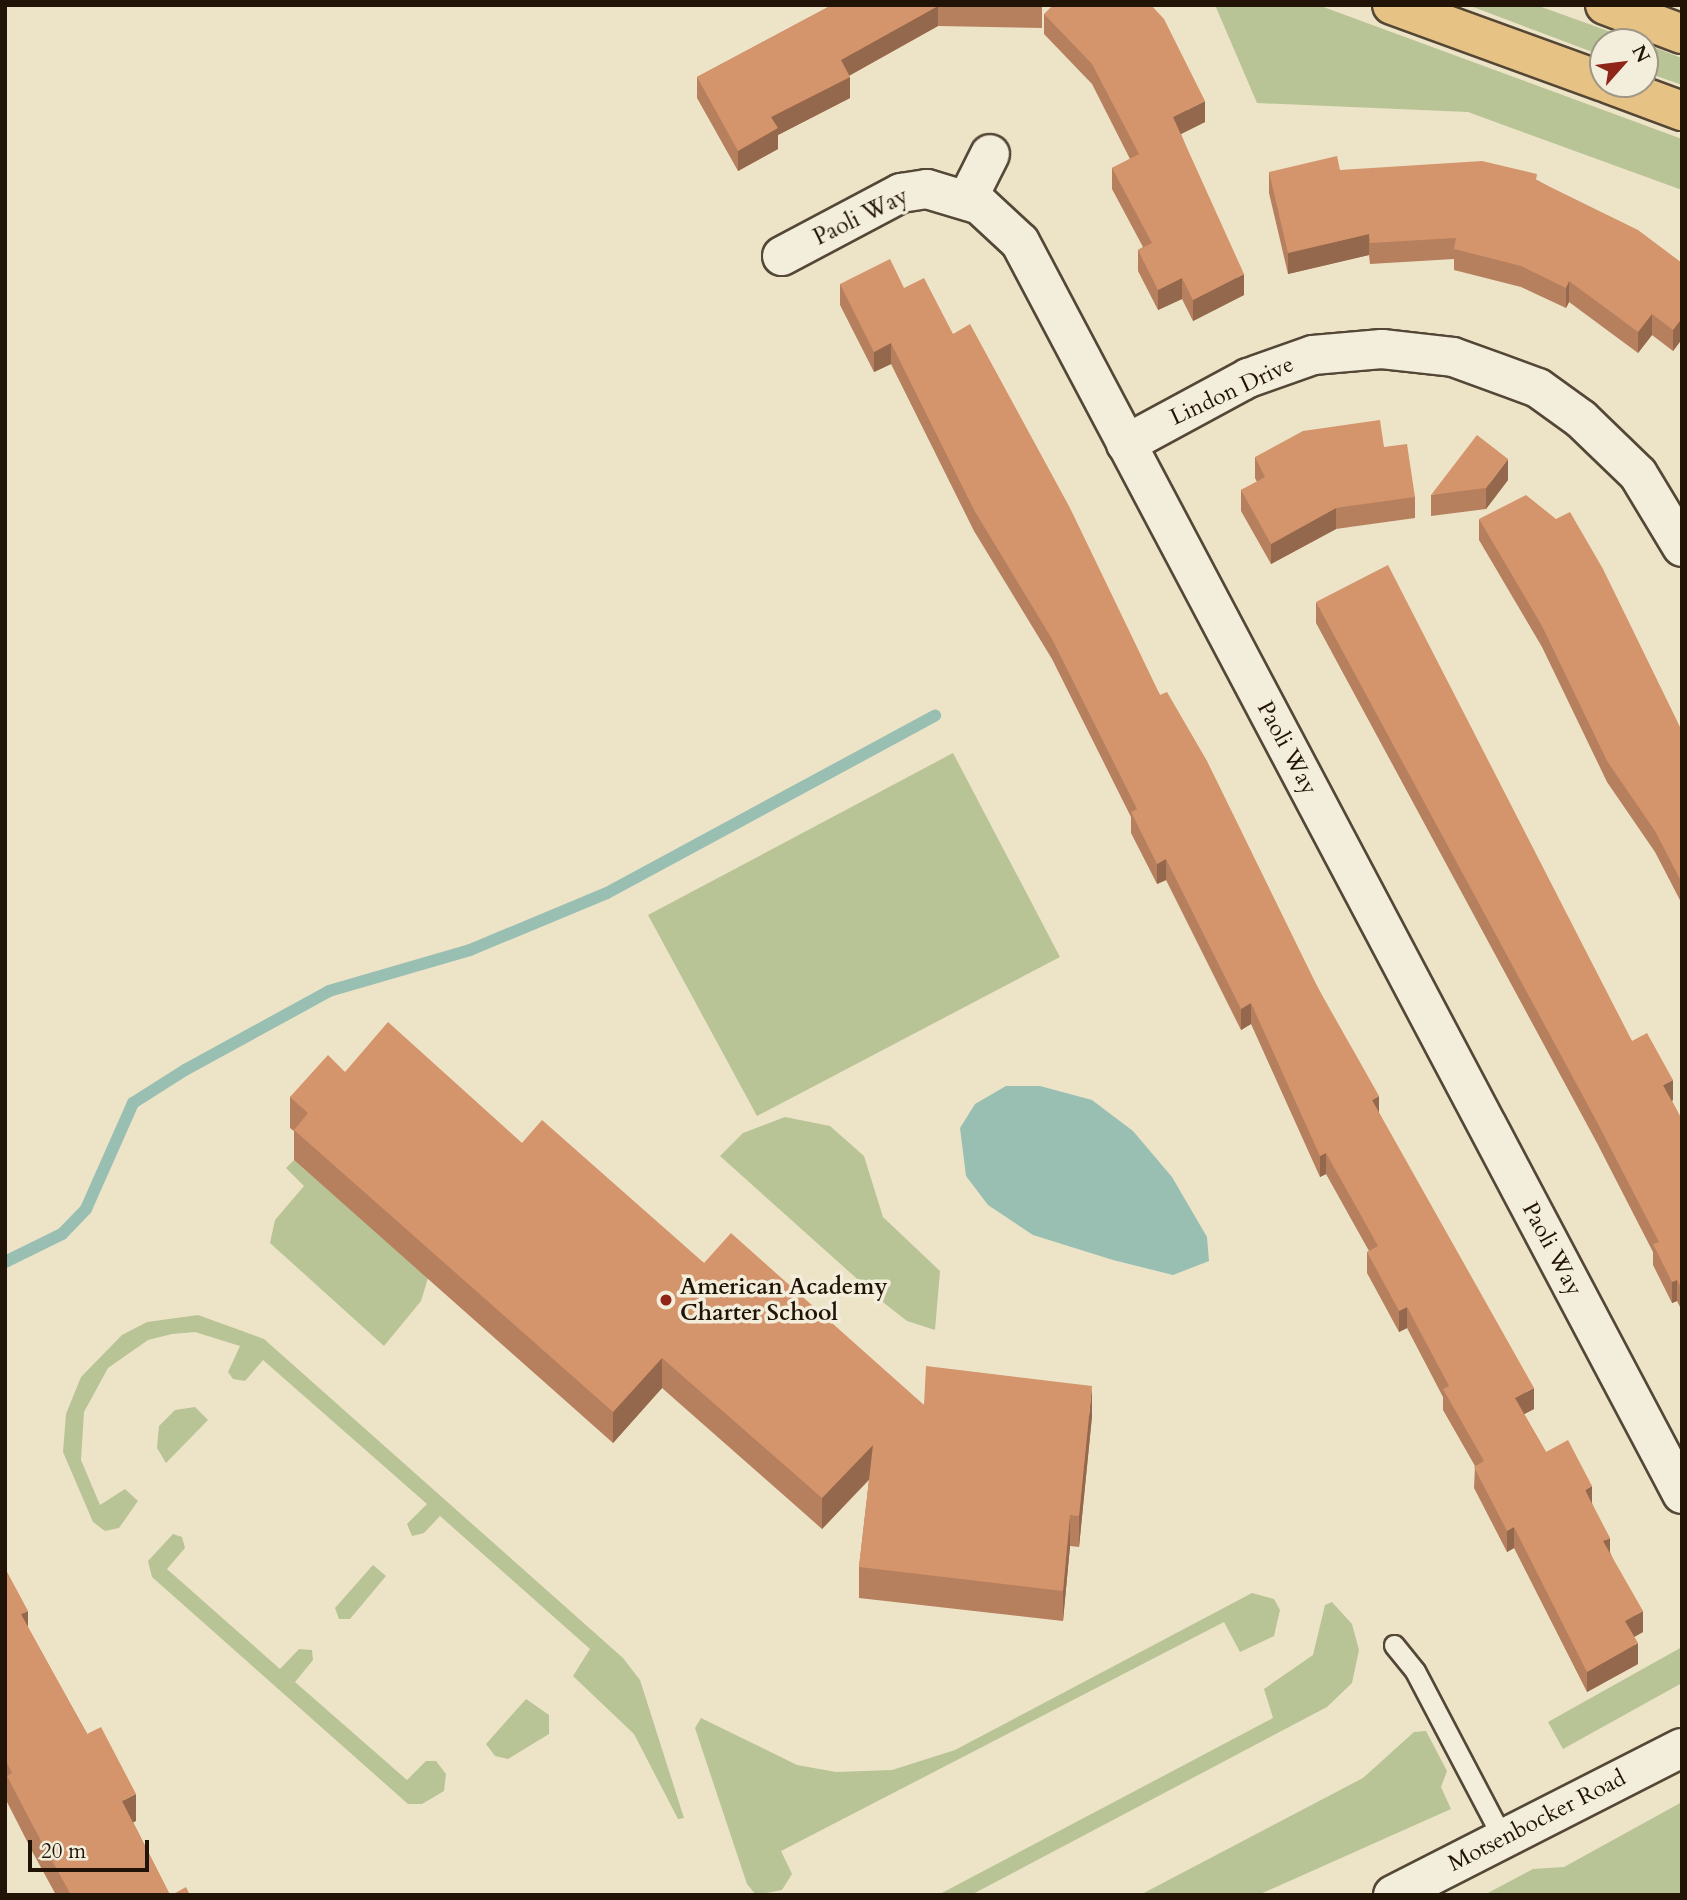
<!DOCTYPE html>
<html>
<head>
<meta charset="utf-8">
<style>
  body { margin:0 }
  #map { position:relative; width:1687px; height:1900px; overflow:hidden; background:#ede4c8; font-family:Cardo,serif }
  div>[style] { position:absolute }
  .green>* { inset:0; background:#b8c496 }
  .water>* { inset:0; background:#99bfb3 }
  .stream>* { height:12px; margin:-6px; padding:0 6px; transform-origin:6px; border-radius:6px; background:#99bfb3 }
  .roads { filter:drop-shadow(2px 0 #544736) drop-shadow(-2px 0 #544736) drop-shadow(0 2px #544736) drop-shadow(0 -2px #544736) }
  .lane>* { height:19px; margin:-9.5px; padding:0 9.5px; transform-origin:9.5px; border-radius:9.5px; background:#f3eddb }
  .street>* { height:38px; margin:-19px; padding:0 19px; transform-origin:19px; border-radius:19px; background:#f3eddb }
  .secondary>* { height:38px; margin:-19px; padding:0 19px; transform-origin:19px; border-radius:19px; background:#f3eddb }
  .primary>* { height:38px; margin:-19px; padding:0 19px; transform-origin:19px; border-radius:19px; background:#e6c284 }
  .wall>* { inset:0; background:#b67f5d }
  .shaded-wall>* { inset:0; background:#94684c }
  .building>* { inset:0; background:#d4946c }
  .dots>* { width:19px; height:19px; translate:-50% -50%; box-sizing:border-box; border:4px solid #f3eddb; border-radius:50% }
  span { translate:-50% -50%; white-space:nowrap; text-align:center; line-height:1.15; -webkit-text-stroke:7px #f3eddb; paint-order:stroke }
  .street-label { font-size:23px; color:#211305 }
  .poi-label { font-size:23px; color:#211305; font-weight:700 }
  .left { translate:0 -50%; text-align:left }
  .frame { position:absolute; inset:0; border:7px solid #211305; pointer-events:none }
  .north { position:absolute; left:1589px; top:28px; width:70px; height:70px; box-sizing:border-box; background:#f3eddb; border:2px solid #9f9685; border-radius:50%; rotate:62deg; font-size:19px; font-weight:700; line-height:28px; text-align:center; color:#211305 }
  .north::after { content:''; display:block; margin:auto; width:24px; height:32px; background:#8f2418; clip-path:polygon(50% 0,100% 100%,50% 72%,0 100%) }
  .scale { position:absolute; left:28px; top:1840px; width:121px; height:32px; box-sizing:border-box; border:4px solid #211305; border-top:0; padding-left:9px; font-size:21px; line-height:24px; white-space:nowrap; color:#211305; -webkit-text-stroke:5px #f3eddb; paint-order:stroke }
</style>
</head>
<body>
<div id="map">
  <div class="green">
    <div style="clip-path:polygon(1215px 5px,1318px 5px,1682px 139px,1682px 190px,1468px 112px,1257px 103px)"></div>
    <div style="clip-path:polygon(1468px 5px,1536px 5px,1639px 42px,1603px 42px,1603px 56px)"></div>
    <div style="clip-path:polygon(1645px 44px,1682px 58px,1682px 85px,1645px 72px)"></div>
    <div style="clip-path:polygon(953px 753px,1060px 957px,757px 1116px,648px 915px)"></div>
    <div style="clip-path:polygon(785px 1117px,830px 1126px,864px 1156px,883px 1217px,940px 1271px,935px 1330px,907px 1321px,884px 1303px,720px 1156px,743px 1133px)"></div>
    <div style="clip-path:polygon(294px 1160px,428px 1278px,421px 1301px,384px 1346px,270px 1243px,275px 1220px,304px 1186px,286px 1168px)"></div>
    <div style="clip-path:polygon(198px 1315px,264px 1339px,623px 1658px,640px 1680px,684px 1818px,678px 1819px,634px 1734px,573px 1676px,590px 1649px,440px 1516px,424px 1533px,412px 1536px,407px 1524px,427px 1504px,263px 1360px,245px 1381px,233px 1379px,228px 1372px,240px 1346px,195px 1332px,172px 1334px,148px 1340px,108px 1368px,84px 1412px,81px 1460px,100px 1505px,125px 1489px,138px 1501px,119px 1528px,105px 1531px,93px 1522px,63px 1452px,66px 1414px,81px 1377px,122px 1335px,147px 1322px)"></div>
    <div style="clip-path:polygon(195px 1407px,208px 1420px,166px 1463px,157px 1448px,159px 1426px,175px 1410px)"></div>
    <div style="clip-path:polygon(173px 1534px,182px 1537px,185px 1548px,167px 1569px,280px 1669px,299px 1649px,312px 1650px,313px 1660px,295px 1682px,407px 1780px,426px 1761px,436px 1761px,446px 1774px,444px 1791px,422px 1804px,408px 1804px,152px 1577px,148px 1561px)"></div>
    <div style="clip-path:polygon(373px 1565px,386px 1576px,350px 1619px,339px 1619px,335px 1608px)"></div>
    <div style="clip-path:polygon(1252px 1593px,1274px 1599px,1280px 1610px,1274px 1636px,1240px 1652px,1224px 1622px,781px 1851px,792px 1874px,782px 1890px,756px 1895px,747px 1884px,695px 1728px,701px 1718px,797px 1765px,836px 1772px,892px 1770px,955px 1750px)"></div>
    <div style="clip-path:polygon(1332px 1602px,1352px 1624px,1359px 1650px,1352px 1683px,1327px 1707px,971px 1895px,938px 1895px,1273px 1718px,1264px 1689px,1313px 1655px,1325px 1605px)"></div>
    <div style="clip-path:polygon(1682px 1647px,1682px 1683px,1563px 1749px,1548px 1722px)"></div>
    <div style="clip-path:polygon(526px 1699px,549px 1715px,549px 1734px,508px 1759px,495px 1756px,486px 1744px)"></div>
    <div style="clip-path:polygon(1426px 1731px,1447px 1771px,1441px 1787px,1451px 1809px,1258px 1895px,1140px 1895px,1363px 1778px,1414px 1732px)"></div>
    <div style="clip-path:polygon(1682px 1802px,1682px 1895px,1484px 1895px,1533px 1869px,1564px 1867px)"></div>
  </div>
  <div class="water">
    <div style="clip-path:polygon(1006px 1086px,1040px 1086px,1092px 1100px,1133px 1131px,1172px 1177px,1207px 1237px,1209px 1261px,1173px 1275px,1113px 1260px,1033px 1235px,988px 1205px,966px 1176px,960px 1128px,975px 1104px)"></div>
  </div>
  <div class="stream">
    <div style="left:5px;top:1262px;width:64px;rotate:-26.2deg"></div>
    <div style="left:62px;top:1234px;width:35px;rotate:-46deg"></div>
    <div style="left:86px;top:1209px;width:116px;rotate:-66.1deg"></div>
    <div style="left:133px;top:1103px;width:62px;rotate:-32.4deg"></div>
    <div style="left:185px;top:1070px;width:164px;rotate:-28.7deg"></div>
    <div style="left:329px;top:991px;width:147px;rotate:-16.2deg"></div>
    <div style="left:470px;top:950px;width:148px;rotate:-22.6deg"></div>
    <div style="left:607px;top:893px;width:373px;rotate:-28.4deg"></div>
  </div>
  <div class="roads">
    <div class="lane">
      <div style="left:1394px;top:1645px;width:33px;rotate:51deg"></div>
      <div style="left:1415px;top:1671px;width:187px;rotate:62.3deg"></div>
    </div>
    <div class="street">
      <div style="left:968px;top:198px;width:49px;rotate:-63.4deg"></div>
      <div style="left:782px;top:256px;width:135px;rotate:-27.9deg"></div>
      <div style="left:901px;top:193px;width:26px;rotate:-9deg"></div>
      <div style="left:927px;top:189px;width:55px;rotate:16.8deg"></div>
      <div style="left:980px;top:205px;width:54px;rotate:42.8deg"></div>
      <div style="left:1020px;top:242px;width:1416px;rotate:62.13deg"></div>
      <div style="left:1126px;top:444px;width:139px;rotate:-28.4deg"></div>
      <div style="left:1248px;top:378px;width:69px;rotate:-19.5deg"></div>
      <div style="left:1313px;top:355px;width:69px;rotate:-5deg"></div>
      <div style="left:1382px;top:349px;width:71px;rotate:6.4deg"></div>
      <div style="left:1453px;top:357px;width:90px;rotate:20deg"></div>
      <div style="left:1538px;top:388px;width:53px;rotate:35.8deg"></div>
      <div style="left:1581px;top:419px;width:79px;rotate:44deg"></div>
      <div style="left:1638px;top:474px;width:85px;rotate:58.9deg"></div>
    </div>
    <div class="secondary">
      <div style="left:1393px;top:1895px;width:324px;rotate:-27deg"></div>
    </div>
    <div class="primary">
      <div style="left:1392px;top:5px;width:225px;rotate:20deg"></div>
      <div style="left:1605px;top:5px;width:82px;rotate:20.6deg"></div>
      <div style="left:1609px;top:84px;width:78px;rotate:20.3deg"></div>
    </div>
  </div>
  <div class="wall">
    <div style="clip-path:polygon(832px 5px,1042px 5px,1042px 28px,938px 26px,849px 76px,850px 98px,778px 135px,778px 149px,738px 171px,697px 98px,697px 77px)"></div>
    <div style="clip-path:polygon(1044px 14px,1205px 122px,1181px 134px,1244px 295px,1193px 321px,1182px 299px,1158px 310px,1138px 271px,1138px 250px,1143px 247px,1112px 189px,1112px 168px,1130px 159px,1092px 84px,1044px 34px)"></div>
    <div style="clip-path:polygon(1340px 170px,1537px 180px,1682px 263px,1682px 339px,1673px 351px,1652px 335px,1638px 353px,1569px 302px,1566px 308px,1521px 287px,1454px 270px,1454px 259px,1370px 264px,1369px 255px,1288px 274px,1269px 193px,1269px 172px)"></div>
    <div style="clip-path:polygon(840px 284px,904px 288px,953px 334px,1160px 695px,1318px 988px,1379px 1113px,1534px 1409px,1524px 1414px,1546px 1452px,1592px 1503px,1610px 1552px,1643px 1632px,1634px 1637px,1638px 1664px,1587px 1692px,1514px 1548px,1507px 1552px,1474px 1488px,1475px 1466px,1443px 1410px,1443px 1397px,1407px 1328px,1399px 1332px,1367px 1273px,1367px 1252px,1369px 1251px,1326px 1174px,1320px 1177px,1251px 1024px,1241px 1030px,1166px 880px,1157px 884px,1131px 833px,1131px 817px,1052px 659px,974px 531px,891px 364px,874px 372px,840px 305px)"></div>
    <div style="clip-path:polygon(1384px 447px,1415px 497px,1415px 518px,1336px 529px,1271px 564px,1241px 511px,1241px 490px,1257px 482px,1255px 478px,1255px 457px)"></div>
    <div style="clip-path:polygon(1508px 480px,1486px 509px,1431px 516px,1431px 495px)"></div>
    <div style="clip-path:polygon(1479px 519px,1682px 731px,1682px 904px,1655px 852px,1607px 782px,1542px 647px,1479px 540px)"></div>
    <div style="clip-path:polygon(1316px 602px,1632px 1041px,1673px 1100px,1672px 1101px,1682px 1120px,1682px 1311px,1677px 1301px,1672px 1303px,1653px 1265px,1653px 1252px,1597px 1143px,1316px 623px)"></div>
    <div style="clip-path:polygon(345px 1072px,522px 1143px,704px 1263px,924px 1405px,1092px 1416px,1079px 1547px,1070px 1546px,1063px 1621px,859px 1598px,859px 1567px,869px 1480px,822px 1529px,662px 1388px,613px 1443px,294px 1160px,294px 1131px,290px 1128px,290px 1097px)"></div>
    <div style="clip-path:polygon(5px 1568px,28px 1628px,136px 1821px,133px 1822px,170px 1895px,56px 1895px,33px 1853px,7px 1802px,7px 1789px,5px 1786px)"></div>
  </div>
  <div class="shaded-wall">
    <div style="clip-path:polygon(938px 6px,938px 26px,841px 80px,841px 60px)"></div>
    <div style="clip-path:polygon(850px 77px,850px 98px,778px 135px,778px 149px,738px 171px,738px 151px,771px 117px)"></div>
    <div style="clip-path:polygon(1205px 101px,1205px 122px,1173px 138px,1173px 117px)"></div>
    <div style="clip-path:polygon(1369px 234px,1369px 255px,1288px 274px,1288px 253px)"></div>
    <div style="clip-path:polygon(1244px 274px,1244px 295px,1193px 321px,1193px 300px)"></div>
    <div style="clip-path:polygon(1182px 278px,1182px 299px,1158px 310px,1158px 290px)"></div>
    <div style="clip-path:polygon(1569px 281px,1569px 302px,1566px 308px,1566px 288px)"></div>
    <div style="clip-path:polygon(1652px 314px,1652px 335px,1638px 353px,1638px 332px)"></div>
    <div style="clip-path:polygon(1682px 318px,1682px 339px,1673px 351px,1673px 330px)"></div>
    <div style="clip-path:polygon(891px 343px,891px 364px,874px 372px,874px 352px)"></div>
    <div style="clip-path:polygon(1508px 459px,1508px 480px,1486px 509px,1486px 488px)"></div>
    <div style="clip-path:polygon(1336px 508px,1336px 529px,1271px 564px,1271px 544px)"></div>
    <div style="clip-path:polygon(1166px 859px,1166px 880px,1157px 884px,1157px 864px)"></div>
    <div style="clip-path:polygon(1251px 1003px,1251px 1024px,1241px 1030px,1241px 1009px)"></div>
    <div style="clip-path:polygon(1673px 1080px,1673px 1100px,1663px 1106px,1663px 1085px)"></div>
    <div style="clip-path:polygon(1379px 1096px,1379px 1117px,1372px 1100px)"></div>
    <div style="clip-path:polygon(1326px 1153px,1326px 1174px,1320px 1177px,1320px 1156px)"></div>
    <div style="clip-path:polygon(1677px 1280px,1677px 1301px,1672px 1303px,1672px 1282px)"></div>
    <div style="clip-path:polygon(1407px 1307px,1407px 1328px,1399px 1332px,1399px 1311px)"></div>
    <div style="clip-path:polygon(662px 1358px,662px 1388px,613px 1443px,613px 1412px)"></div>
    <div style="clip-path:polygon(1092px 1386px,1092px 1416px,1079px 1547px,1079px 1516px)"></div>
    <div style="clip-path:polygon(1534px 1388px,1534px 1409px,1515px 1419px,1515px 1398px)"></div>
    <div style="clip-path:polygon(873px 1445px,873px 1475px,822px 1529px,822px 1498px)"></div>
    <div style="clip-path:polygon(1592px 1486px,1592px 1507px,1585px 1490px)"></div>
    <div style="clip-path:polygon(1070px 1515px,1070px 1546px,1063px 1621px,1063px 1591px)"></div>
    <div style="clip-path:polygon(1514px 1527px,1514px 1548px,1507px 1552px,1507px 1531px)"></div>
    <div style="clip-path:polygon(1610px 1538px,1610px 1558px,1603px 1541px)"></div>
    <div style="clip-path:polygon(28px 1611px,28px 1637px,21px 1614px)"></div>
    <div style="clip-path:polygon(1643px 1611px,1643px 1632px,1625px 1642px,1625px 1621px)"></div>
    <div style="clip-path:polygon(1638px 1643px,1638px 1664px,1587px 1692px,1587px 1672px)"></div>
    <div style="clip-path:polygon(136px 1794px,136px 1821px,122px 1828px,122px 1801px)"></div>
  </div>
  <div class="building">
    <div style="clip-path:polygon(832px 5px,1042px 5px,1042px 7px,938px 6px,841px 60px,850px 77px,771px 117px,778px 128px,738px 151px,697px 77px)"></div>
    <div style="clip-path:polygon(1053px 5px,1151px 5px,1164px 19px,1205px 101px,1173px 117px,1244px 274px,1193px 300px,1182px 278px,1158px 290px,1138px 250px,1152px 243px,1112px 168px,1139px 154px,1092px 64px,1044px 14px)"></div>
    <div style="clip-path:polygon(1337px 156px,1340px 170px,1482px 161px,1537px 174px,1536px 180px,1638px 230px,1682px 263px,1682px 318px,1673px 330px,1652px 314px,1638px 332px,1569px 281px,1566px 288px,1521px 266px,1454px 249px,1456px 238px,1370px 243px,1369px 234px,1288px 253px,1269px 172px)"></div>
    <div style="clip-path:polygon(890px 259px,904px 288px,924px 278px,953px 334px,970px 324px,1070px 508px,1160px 695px,1167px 692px,1207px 761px,1318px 988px,1379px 1096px,1372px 1100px,1534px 1388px,1515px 1398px,1546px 1452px,1568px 1440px,1592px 1486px,1585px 1490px,1610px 1538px,1603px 1541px,1643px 1611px,1625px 1621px,1638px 1643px,1587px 1672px,1514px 1527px,1507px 1531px,1474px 1467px,1484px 1461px,1443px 1389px,1449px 1386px,1407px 1307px,1399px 1311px,1367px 1252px,1378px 1246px,1326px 1153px,1320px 1156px,1251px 1003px,1241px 1009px,1166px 859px,1157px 864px,1131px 812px,1137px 809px,1052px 639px,974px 510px,891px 343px,874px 352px,840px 284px)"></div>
    <div style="clip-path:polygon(1380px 420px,1384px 447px,1407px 444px,1415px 497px,1336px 508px,1271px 544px,1241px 490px,1265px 477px,1255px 457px,1303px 431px)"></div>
    <div style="clip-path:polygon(1477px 435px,1508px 459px,1486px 488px,1431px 495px)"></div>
    <div style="clip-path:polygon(1526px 495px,1556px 519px,1570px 512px,1603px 569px,1682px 731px,1682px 883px,1655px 831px,1607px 761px,1542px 626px,1479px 519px)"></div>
    <div style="clip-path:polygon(1388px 565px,1632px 1041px,1647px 1033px,1673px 1080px,1663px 1085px,1682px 1120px,1682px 1290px,1677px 1280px,1672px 1282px,1653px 1244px,1659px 1242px,1597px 1122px,1316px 602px)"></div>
    <div style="clip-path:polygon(388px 1022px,522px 1143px,542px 1120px,704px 1263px,731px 1233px,924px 1405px,926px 1366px,1092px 1386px,1079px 1516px,1070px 1515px,1063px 1591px,859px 1567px,873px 1445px,822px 1498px,662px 1358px,613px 1412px,294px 1130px,308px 1113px,290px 1097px,328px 1055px,345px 1072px)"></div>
    <div style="clip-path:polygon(5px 1568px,28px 1611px,21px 1614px,87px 1734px,101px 1727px,136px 1794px,122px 1801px,170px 1895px,71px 1895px,33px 1826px,7px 1776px,12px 1773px,5px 1759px)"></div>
    <div style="clip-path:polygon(186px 1887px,190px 1895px,172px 1895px)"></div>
  </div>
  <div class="dots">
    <div style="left:666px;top:1300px;background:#8f2418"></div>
  </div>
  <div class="street-label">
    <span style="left:861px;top:217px;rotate:-26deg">Paoli Way</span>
    <span style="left:1232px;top:391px;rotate:-25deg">Lindon Drive</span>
    <span style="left:1287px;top:748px;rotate:62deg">Paoli Way</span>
    <span style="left:1552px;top:1249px;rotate:62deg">Paoli Way</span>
    <span style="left:1537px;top:1821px;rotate:-27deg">Motsenbocker Road</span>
  </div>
  <div class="poi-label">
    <span class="left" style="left:680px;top:1300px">American Academy<br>Charter School</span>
  </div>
  <div class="frame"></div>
  <div class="north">N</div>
  <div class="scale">20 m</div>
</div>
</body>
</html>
